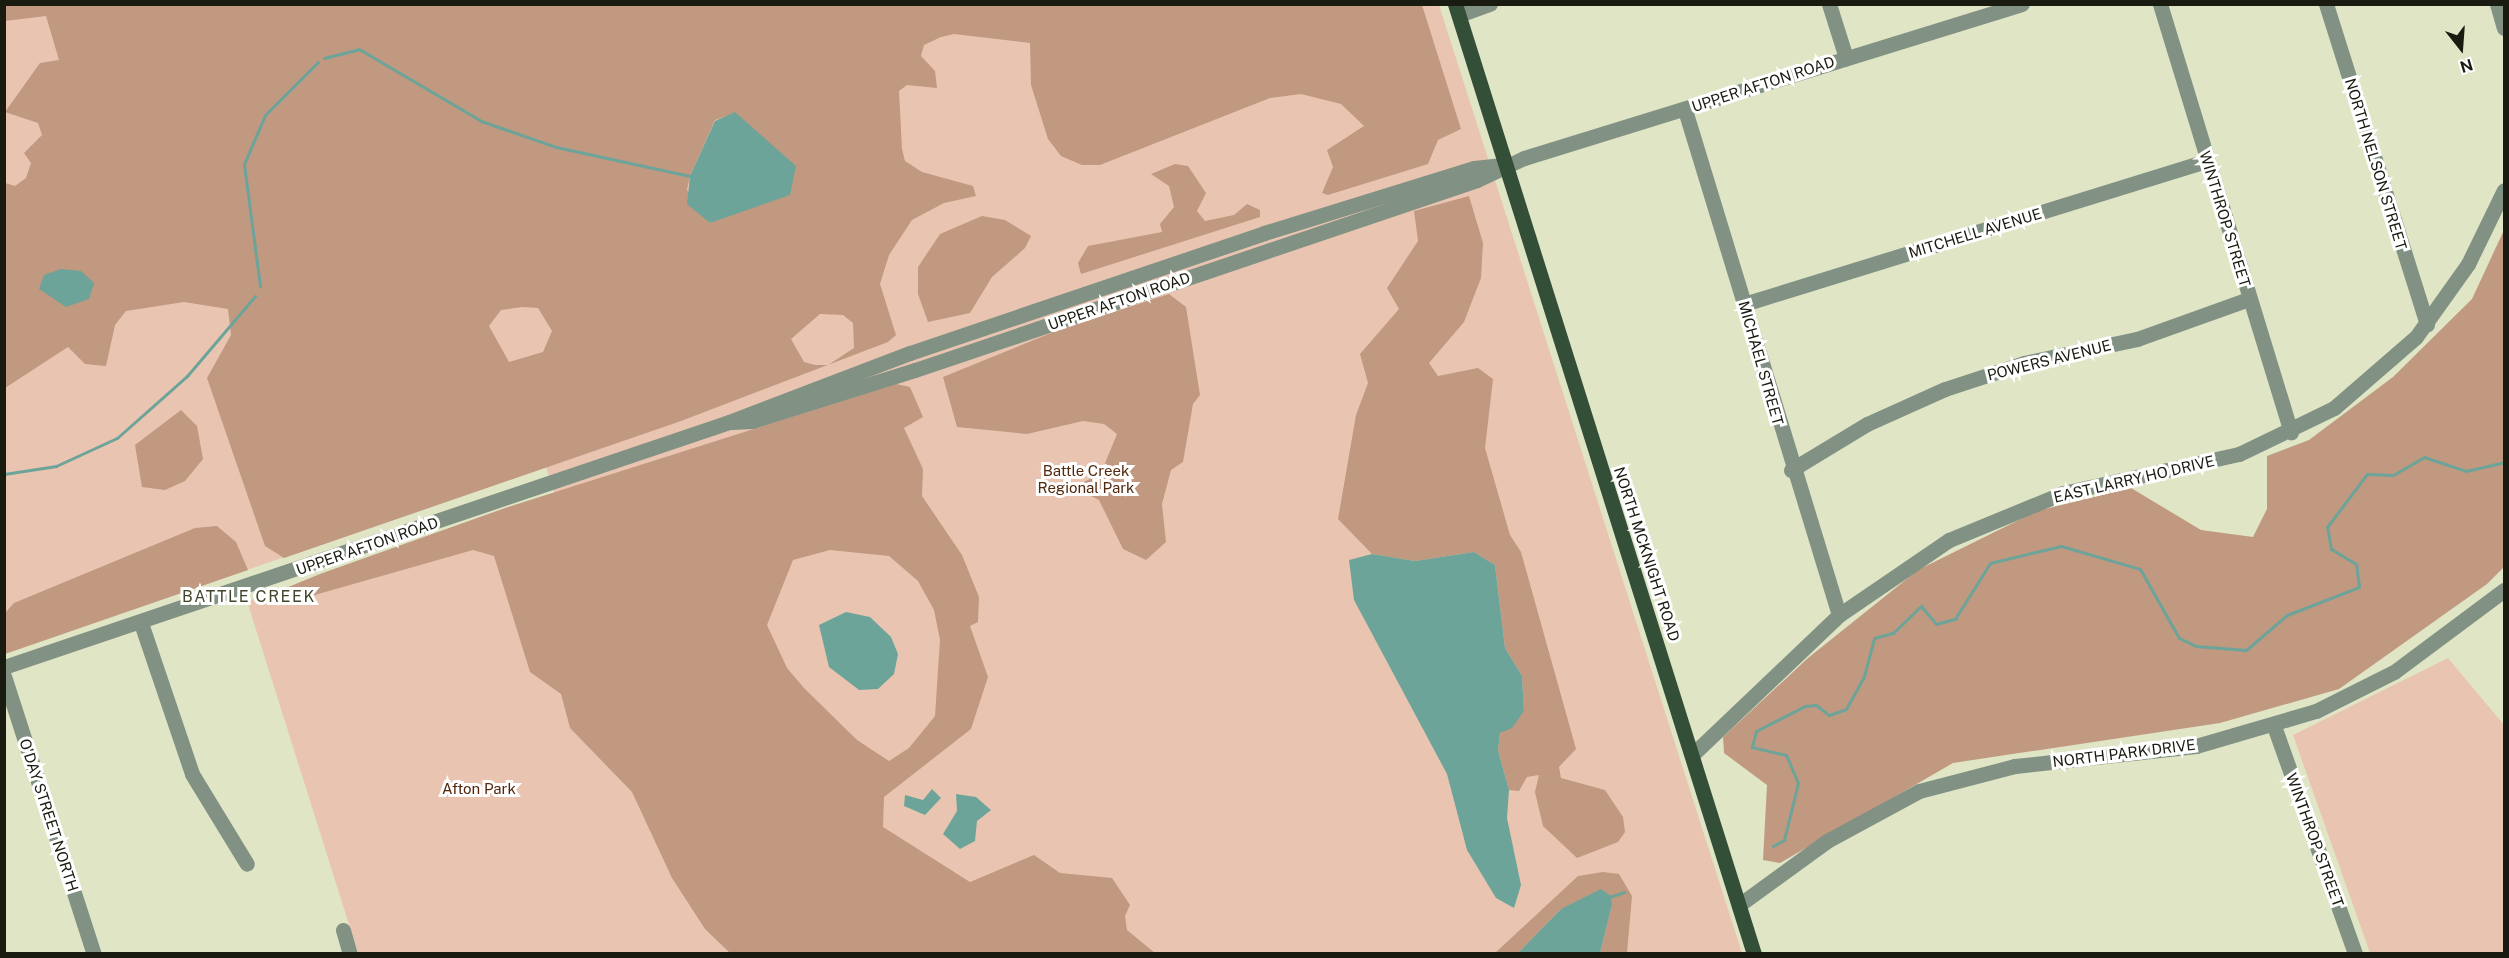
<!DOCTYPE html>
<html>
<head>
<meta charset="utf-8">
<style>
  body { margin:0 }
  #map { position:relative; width:2509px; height:958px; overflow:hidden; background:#dfe5c5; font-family:"Public Sans",sans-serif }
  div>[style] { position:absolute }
  .green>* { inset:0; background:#e9c5b1 }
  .forest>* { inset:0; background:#c19880 }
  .water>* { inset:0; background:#6da499 }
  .stream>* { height:3px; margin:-1.5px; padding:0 1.5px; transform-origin:1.5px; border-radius:1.5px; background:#6da499 }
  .minor>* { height:15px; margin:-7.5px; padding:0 7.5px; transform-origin:7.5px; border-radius:7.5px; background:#819183 }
  .major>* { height:15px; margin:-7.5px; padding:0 7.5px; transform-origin:7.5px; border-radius:7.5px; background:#344f38 }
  span { translate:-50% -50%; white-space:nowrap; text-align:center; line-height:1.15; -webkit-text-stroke:6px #fff; paint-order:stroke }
  .street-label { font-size:15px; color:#191b10 }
  .park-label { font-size:15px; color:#51280c }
  .neighbourhood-label { font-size:16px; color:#41462b; letter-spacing:1.5px }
  .frame { position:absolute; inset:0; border:6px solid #191b10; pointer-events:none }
  .north { position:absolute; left:2431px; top:18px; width:60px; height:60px; -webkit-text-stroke:4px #fff; paint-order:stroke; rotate:163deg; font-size:16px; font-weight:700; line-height:24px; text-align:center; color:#191b10 }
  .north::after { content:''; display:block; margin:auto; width:21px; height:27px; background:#191b10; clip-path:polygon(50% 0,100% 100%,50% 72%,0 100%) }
</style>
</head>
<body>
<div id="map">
  <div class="green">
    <div style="clip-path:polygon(5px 5px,1439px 5px,1742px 953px,358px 953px,247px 601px,556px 498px,546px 467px,5px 653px)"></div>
    <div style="clip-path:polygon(2448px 658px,2504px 725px,2504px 953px,2370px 953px,2293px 735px)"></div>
  </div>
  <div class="forest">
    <div style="clip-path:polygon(evenodd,5px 5px,1422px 5px,1461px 129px,1438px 140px,1428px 164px,1328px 195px,1322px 193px,1333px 167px,1327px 150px,1364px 126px,1341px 104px,1301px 94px,1270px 98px,1100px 165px,1082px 165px,1061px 156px,1048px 139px,1031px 85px,1030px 43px,954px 34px,941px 37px,924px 45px,921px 56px,935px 71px,937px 88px,907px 85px,899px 91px,902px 149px,905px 161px,922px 172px,973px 186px,976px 196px,944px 203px,912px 220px,889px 255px,880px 284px,896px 335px,888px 342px,681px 421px,284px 558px,265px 546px,207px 378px,231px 335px,228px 309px,184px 302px,126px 311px,115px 325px,106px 366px,85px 364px,68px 347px,5px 388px,5px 183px,15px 186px,26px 178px,31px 163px,24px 153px,42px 135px,38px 123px,5px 112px,40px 63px,59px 60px,46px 16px,5px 21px,5px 5px,735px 113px,730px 215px,710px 223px,687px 190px,690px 176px,715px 120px,735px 113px,5px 5px,522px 307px,538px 308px,552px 331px,543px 352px,509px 362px,489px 326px,501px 310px,522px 307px,5px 5px,820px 314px,843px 315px,853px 323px,854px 348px,828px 365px,815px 365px,804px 362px,791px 339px,820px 314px)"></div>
    <div style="clip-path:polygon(1175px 164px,1188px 166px,1206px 193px,1197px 211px,1205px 221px,1234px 215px,1247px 204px,1260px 210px,1260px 217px,1081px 274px,1078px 263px,1088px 246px,1162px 232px,1160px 224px,1174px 207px,1169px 186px,1151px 174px)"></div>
    <div style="clip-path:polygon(1469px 196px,1483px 243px,1481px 278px,1464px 322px,1429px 363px,1438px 376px,1478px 368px,1493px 379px,1485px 448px,1510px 535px,1521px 552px,1576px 749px,1559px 767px,1561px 778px,1605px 790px,1623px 817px,1625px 832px,1618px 842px,1577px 858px,1543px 826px,1535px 792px,1539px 775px,1527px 777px,1519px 791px,1509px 790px,1498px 750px,1500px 733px,1524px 711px,1522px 676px,1505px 648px,1495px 565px,1474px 552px,1415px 561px,1372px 554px,1338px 519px,1356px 415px,1368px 383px,1360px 354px,1399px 309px,1387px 288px,1418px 241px,1414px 211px)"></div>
    <div style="clip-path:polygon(982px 216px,1005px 220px,1031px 236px,1025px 248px,992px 277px,970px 313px,928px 322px,918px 294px,918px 267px,940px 234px)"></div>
    <div style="clip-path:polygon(2504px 230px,2504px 567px,2487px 584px,2339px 689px,2220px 723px,1953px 763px,1780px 863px,1763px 860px,1767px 785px,1724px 753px,1723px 737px,1808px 658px,1918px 570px,2037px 511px,2131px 488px,2201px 530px,2253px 537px,2267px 509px,2267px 456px,2309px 440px,2393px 377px,2472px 299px)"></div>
    <div style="clip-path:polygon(1169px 294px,1186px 307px,1200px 395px,1193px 404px,1183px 462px,1171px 470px,1162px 504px,1166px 542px,1146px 560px,1123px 549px,1099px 500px,1087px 494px,1084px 482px,1101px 473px,1117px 434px,1104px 424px,1083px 421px,1027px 434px,957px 427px,943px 377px,1056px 331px)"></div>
    <div style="clip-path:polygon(evenodd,896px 384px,910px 387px,923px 417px,904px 428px,923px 469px,922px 496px,962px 555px,979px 597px,978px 622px,970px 626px,988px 677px,971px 729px,884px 797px,883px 827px,970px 882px,1034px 855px,1060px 873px,1112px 878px,1130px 905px,1125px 916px,1127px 930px,1155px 953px,730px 953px,705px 929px,672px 878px,632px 792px,570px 728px,561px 694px,530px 672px,494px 556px,473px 550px,290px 602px,286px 588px,320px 574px,508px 507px,896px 384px,830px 550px,889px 556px,918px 581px,934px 610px,940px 640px,935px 716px,909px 748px,889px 761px,857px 740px,804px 688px,787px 668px,767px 625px,793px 560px,830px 550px)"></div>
    <div style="clip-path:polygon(181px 410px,197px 426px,203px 459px,185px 481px,165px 490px,142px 487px,135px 445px)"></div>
    <div style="clip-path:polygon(217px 526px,236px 542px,248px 570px,5px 654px,5px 613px,14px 603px,195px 528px)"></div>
    <div style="clip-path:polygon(1603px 872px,1619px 874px,1632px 896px,1627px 953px,1600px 953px,1612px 905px,1561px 909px,1518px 953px,1494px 954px,1578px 876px)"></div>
  </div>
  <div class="water">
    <div style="clip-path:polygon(735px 112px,796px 166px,790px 195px,710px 223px,687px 204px,690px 176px,715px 121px)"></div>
    <div style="clip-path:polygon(61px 269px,81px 271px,94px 283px,89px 299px,66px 307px,39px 289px,44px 275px)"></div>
    <div style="clip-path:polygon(1474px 552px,1495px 565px,1505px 648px,1522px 676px,1524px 711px,1512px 728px,1500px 733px,1498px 750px,1509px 790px,1507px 818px,1521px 885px,1514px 908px,1496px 898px,1467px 850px,1447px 774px,1354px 600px,1349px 560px,1372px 554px,1415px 561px)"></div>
    <div style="clip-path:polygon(846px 612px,870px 617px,891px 637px,898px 654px,894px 674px,878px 689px,859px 690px,829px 667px,819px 625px)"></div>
    <div style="clip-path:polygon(932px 789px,941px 798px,925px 815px,904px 806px,905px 795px,923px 800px)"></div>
    <div style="clip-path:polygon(956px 794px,976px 797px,991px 810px,977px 821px,975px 841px,960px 849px,943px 834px,957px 811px)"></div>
    <div style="clip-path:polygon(1601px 889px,1611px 896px,1612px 905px,1600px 953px,1518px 953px,1561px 909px)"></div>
  </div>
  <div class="stream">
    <div style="left:324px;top:58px;width:36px;rotate:-14deg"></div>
    <div style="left:359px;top:49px;width:142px;rotate:30.5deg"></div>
    <div style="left:481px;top:121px;width:79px;rotate:19.1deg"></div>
    <div style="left:556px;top:147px;width:137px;rotate:12.2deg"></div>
    <div style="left:260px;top:286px;width:123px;rotate:-97.5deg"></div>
    <div style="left:244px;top:164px;width:53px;rotate:-66.8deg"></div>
    <div style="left:265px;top:115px;width:75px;rotate:-45deg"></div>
    <div style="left:4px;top:474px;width:53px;rotate:-8.7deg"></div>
    <div style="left:56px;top:466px;width:67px;rotate:-24.7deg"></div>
    <div style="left:117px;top:438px;width:94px;rotate:-41.5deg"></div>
    <div style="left:187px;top:376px;width:105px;rotate:-49.6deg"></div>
    <div style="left:1773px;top:846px;width:13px;rotate:-29deg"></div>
    <div style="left:1784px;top:840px;width:59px;rotate:-76.2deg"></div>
    <div style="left:1798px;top:783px;width:30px;rotate:-113deg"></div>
    <div style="left:1786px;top:755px;width:35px;rotate:-167deg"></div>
    <div style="left:1752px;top:747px;width:16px;rotate:-76deg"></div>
    <div style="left:1756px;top:731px;width:55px;rotate:-27deg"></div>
    <div style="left:1805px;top:706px;width:11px;rotate:-5deg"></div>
    <div style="left:1816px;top:705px;width:16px;rotate:38deg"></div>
    <div style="left:1829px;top:715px;width:18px;rotate:-19deg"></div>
    <div style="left:1846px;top:709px;width:38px;rotate:-61deg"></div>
    <div style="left:1864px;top:676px;width:39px;rotate:-75deg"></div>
    <div style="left:1874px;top:638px;width:20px;rotate:-15deg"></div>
    <div style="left:1893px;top:633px;width:39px;rotate:-44deg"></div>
    <div style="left:1921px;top:606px;width:23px;rotate:50deg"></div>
    <div style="left:1936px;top:624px;width:20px;rotate:-15deg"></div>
    <div style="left:1955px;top:619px;width:66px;rotate:-58deg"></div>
    <div style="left:1990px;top:563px;width:73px;rotate:-13.5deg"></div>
    <div style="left:2061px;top:546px;width:82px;rotate:16.2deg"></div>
    <div style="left:2140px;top:569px;width:79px;rotate:60.5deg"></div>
    <div style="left:2179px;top:638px;width:19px;rotate:25deg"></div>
    <div style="left:2196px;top:646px;width:50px;rotate:4.6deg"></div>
    <div style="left:2246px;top:650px;width:54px;rotate:-40.5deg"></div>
    <div style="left:2287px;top:615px;width:77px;rotate:-21.3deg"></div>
    <div style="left:2359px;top:587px;width:23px;rotate:-97deg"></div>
    <div style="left:2356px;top:564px;width:29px;rotate:-149deg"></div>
    <div style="left:2331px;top:549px;width:22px;rotate:-100deg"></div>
    <div style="left:2327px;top:527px;width:66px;rotate:-53deg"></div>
    <div style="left:2367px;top:474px;width:26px;rotate:2deg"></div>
    <div style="left:2393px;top:475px;width:36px;rotate:-30deg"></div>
    <div style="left:2424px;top:457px;width:44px;rotate:18.4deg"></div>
    <div style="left:2466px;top:471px;width:39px;rotate:-13deg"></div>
    <div style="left:1609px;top:897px;width:16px;rotate:-18deg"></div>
  </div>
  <div class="minor">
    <div style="left:1829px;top:4px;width:57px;rotate:72.5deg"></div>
    <div style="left:2160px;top:4px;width:448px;rotate:73deg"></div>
    <div style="left:2326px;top:4px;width:336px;rotate:72.5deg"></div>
    <div style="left:2497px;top:4px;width:25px;rotate:74deg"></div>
    <div style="left:1459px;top:15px;width:33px;rotate:-20deg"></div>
    <div style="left:1685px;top:110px;width:528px;rotate:73.04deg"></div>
    <div style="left:1744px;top:304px;width:485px;rotate:-17.2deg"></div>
    <div style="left:732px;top:422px;width:20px;rotate:-3deg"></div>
    <div style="left:752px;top:421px;width:171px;rotate:-17.4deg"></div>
    <div style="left:915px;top:370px;width:593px;rotate:-18.68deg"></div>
    <div style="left:1477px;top:180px;width:52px;rotate:-25.1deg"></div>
    <div style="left:1524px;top:158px;width:521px;rotate:-17.18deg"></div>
    <div style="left:1791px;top:470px;width:89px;rotate:-31.2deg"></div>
    <div style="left:1867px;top:424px;width:85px;rotate:-24.2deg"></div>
    <div style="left:1945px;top:389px;width:83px;rotate:-18.2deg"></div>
    <div style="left:2024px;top:363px;width:116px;rotate:-12deg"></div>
    <div style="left:2137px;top:339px;width:119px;rotate:-19.7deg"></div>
    <div style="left:141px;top:623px;width:159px;rotate:71.3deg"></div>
    <div style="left:192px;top:774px;width:105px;rotate:58.6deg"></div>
    <div style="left:4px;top:667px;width:765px;rotate:-18.67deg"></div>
    <div style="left:729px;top:422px;width:194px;rotate:-20.9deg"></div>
    <div style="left:910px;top:353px;width:374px;rotate:-18.7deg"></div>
    <div style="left:1264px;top:233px;width:220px;rotate:-17.2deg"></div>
    <div style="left:1474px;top:168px;width:31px;rotate:-6deg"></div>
    <div style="left:4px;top:676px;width:292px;rotate:72.1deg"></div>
    <div style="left:2274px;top:726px;width:242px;rotate:70.4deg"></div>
    <div style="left:1692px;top:755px;width:203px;rotate:-43.6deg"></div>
    <div style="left:1839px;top:615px;width:133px;rotate:-34.3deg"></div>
    <div style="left:1949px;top:540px;width:123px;rotate:-22.4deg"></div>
    <div style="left:2063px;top:493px;width:180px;rotate:-12.5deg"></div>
    <div style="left:2239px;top:454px;width:106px;rotate:-25.8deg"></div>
    <div style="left:2334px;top:408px;width:108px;rotate:-40.9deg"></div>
    <div style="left:2416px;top:337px;width:90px;rotate:-54.5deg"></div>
    <div style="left:2468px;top:264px;width:82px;rotate:-64.1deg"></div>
    <div style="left:1739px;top:905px;width:109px;rotate:-36deg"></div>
    <div style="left:1827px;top:841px;width:105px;rotate:-28.5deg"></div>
    <div style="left:1919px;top:791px;width:99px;rotate:-14.6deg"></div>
    <div style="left:2015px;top:766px;width:182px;rotate:-6.3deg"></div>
    <div style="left:2196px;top:746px;width:125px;rotate:-16.3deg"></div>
    <div style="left:2316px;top:711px;width:87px;rotate:-26.6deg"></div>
    <div style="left:2394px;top:672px;width:137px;rotate:-36.7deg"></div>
    <div style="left:343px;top:930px;width:25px;rotate:74deg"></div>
  </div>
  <div class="major">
    <div style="left:1455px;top:4px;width:996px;rotate:72.53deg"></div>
  </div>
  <div class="street-label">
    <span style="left:1763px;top:84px;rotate:-18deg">UPPER AFTON ROAD</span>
    <span style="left:2376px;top:164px;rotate:73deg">NORTH NELSON STREET</span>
    <span style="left:2225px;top:219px;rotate:73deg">WINTHROP STREET</span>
    <span style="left:1975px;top:233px;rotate:-17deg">MITCHELL AVENUE</span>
    <span style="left:1119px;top:301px;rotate:-19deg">UPPER AFTON ROAD</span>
    <span style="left:2049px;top:360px;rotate:-14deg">POWERS AVENUE</span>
    <span style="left:1761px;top:363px;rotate:74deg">MICHAEL STREET</span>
    <span style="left:2134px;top:479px;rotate:-13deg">EAST LARRY HO DRIVE</span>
    <span style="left:367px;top:546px;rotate:-19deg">UPPER AFTON ROAD</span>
    <span style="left:1647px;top:554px;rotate:72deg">NORTH MCKNIGHT ROAD</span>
    <span style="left:2124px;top:753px;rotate:-7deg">NORTH PARK DRIVE</span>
    <span style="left:49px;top:815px;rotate:72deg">O'DAY STREET NORTH</span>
    <span style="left:2315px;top:840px;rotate:70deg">WINTHROP STREET</span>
  </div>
  <div class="park-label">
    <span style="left:1086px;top:479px">Battle Creek<br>Regional Park</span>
    <span style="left:479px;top:789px">Afton Park</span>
  </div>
  <div class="neighbourhood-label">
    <span style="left:249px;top:597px">BATTLE CREEK</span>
  </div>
  <div class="frame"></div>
  <div class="north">N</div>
</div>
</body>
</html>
